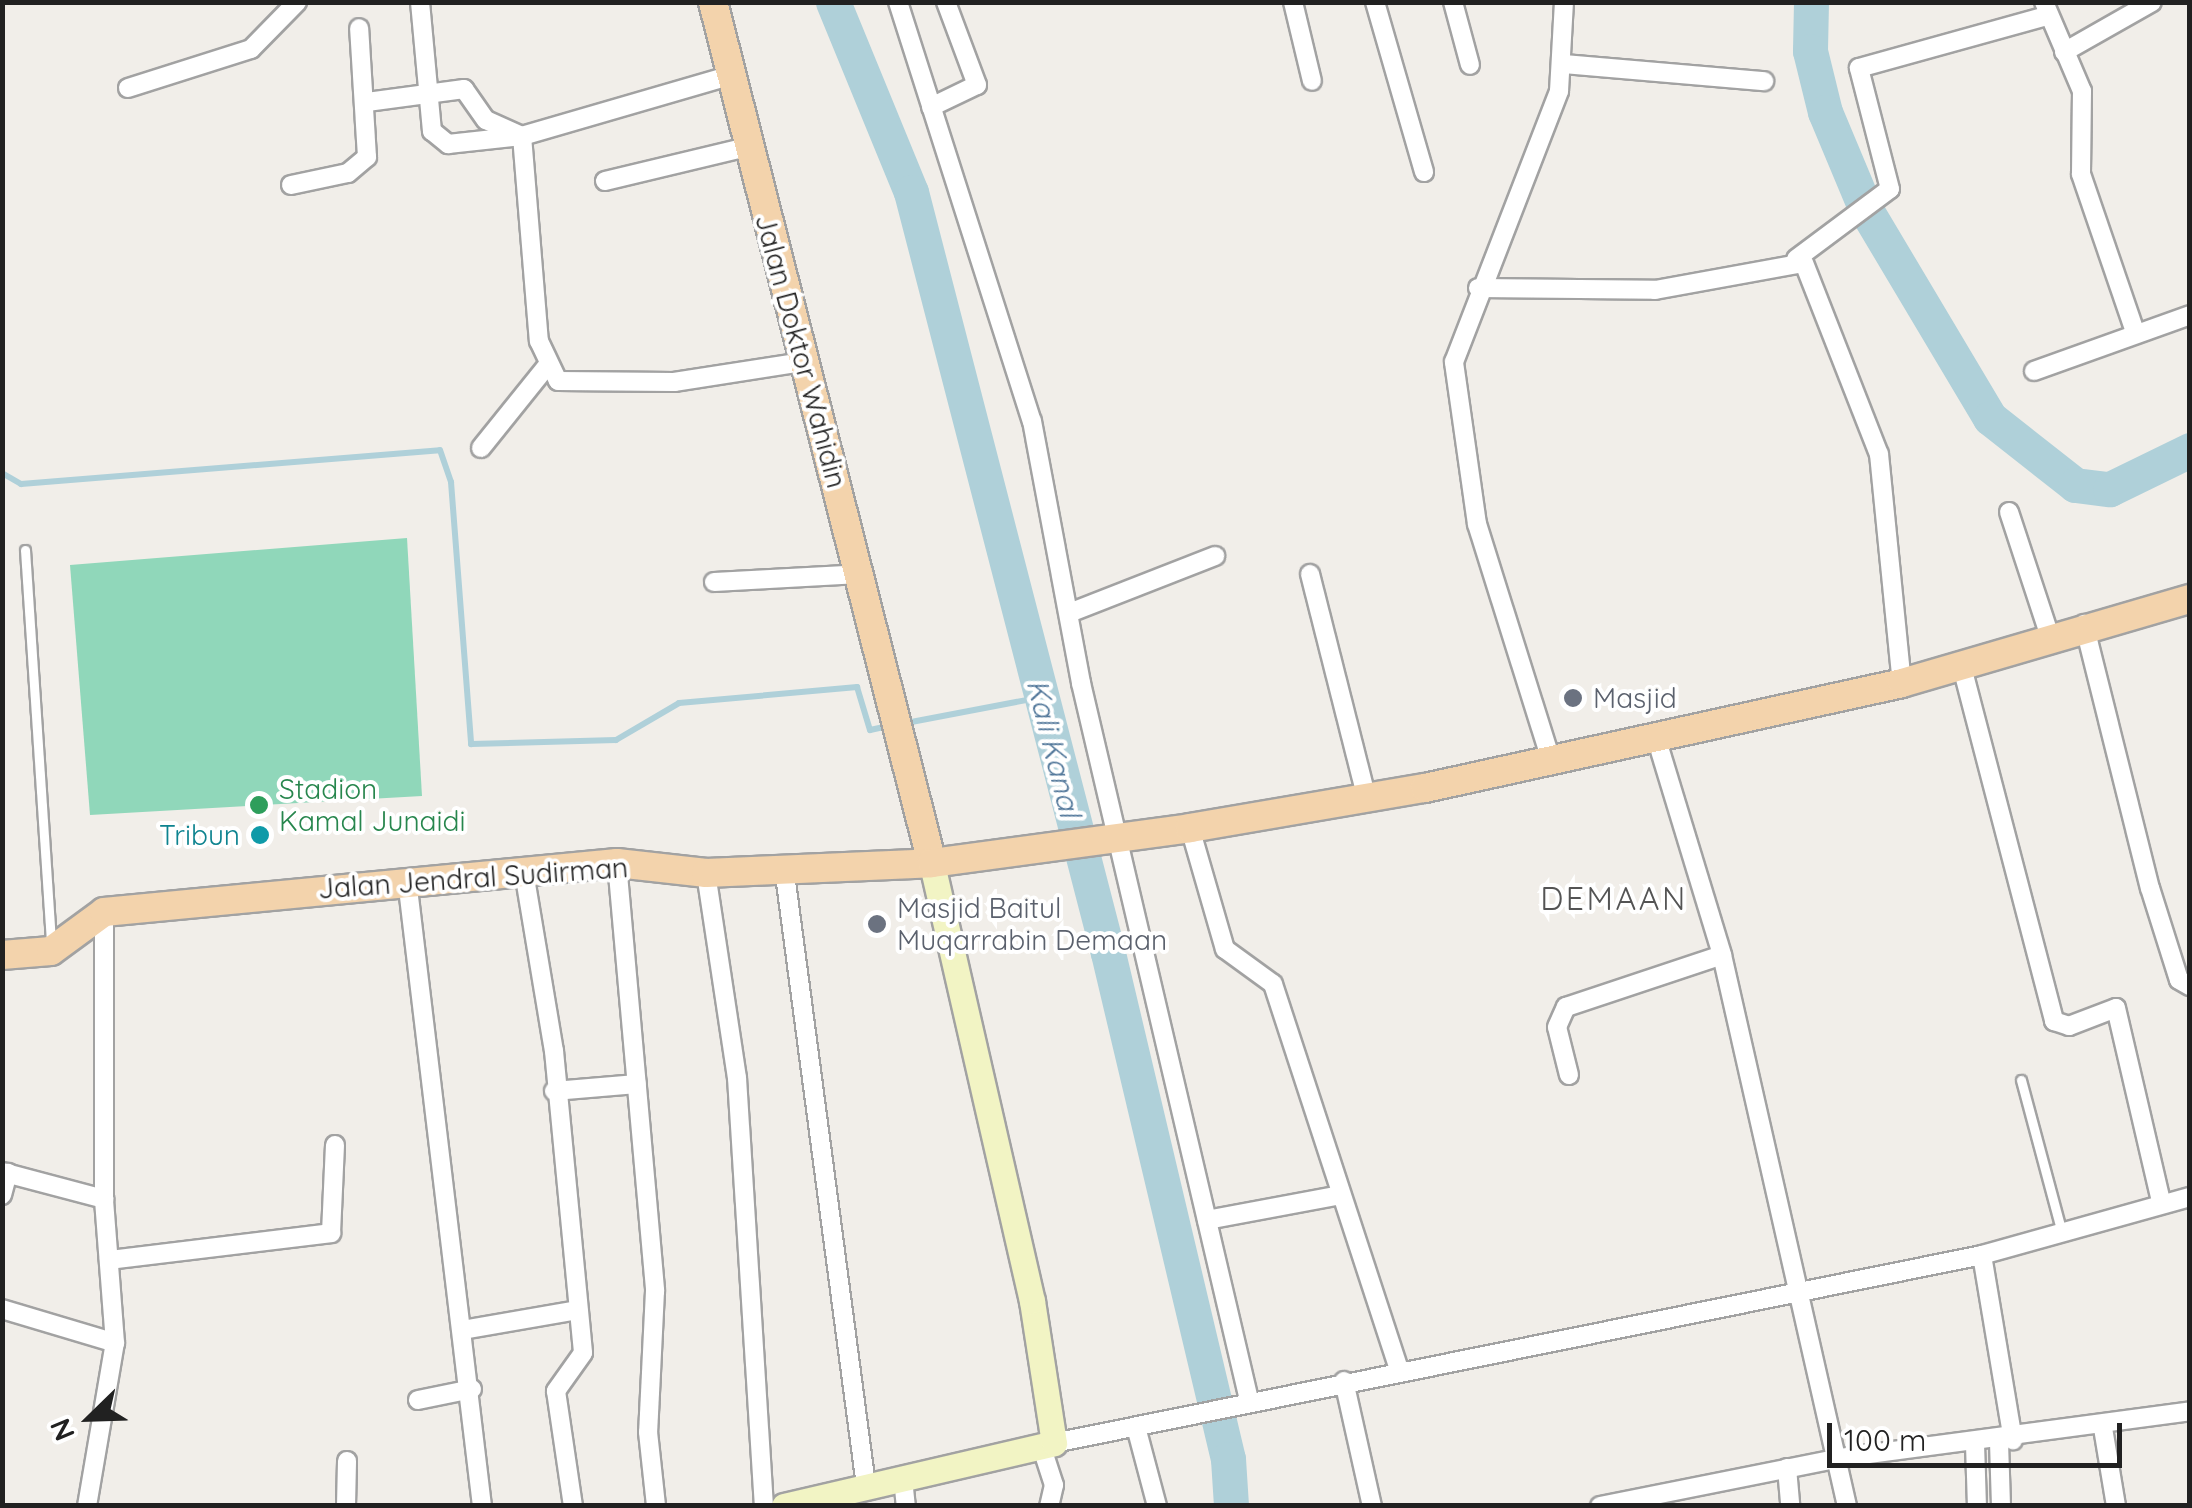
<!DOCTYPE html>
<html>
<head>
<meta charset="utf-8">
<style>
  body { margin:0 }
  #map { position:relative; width:2192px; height:1508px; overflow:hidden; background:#f1eee9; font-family:Quicksand,sans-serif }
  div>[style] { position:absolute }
  .pitch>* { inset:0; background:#90d7ba }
  .stream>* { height:6px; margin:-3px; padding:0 3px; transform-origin:3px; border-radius:3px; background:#afd0d9 }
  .river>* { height:35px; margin:-17.5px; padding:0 17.5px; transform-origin:17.5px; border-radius:17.5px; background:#afd0d9 }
  .roads { filter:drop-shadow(2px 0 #a2a2a2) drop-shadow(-2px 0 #a2a2a2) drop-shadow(0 2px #a2a2a2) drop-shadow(0 -2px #a2a2a2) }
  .service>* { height:9px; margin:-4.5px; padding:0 4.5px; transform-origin:4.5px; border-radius:4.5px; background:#fff }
  .minor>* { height:18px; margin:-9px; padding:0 9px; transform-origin:9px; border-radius:9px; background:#fff }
  .secondary>* { height:25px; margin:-12.5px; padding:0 12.5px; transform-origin:12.5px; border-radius:12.5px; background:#f2f4c4 }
  .primary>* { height:28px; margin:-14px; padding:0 14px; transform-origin:14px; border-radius:14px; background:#f3d3ac }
  .dots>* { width:28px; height:28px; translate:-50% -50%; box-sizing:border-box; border:5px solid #fff; border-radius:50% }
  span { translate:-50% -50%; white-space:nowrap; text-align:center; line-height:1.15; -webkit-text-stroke:8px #fff; paint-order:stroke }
  .street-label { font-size:28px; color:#212121 }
  .worship-label { font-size:28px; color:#5b616d }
  .left { translate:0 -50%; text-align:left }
  .leisure-label { font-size:28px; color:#27864d }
  .culture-label { font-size:28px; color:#0d838f }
  .right { translate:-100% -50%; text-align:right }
  .water-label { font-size:30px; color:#507699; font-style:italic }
  .quarter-label { font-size:32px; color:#545454; letter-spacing:2.5px }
  .frame { position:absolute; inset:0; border:5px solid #212121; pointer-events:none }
  .north { position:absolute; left:40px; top:1368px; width:100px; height:100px; -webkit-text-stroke:8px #fff; paint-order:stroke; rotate:247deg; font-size:28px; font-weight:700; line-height:40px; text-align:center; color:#212121 }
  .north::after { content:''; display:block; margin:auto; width:35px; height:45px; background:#212121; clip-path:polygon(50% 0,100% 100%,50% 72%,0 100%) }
  .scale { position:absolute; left:1827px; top:1423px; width:295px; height:45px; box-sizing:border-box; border:5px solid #212121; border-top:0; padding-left:12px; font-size:30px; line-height:35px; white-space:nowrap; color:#212121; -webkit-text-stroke:8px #fff; paint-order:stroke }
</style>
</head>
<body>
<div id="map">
  <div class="pitch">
    <div style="clip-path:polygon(407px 538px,422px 796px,90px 815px,70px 565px)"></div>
  </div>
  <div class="stream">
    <div style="left:2px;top:473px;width:22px;rotate:30deg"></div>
    <div style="left:21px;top:484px;width:420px;rotate:-4.6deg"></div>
    <div style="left:440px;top:450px;width:34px;rotate:71deg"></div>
    <div style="left:451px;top:482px;width:263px;rotate:85.6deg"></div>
    <div style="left:471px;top:744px;width:145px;rotate:-1.6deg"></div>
    <div style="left:616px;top:740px;width:73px;rotate:-30.4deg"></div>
    <div style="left:679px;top:703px;width:179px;rotate:-5.1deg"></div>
    <div style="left:857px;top:687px;width:45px;rotate:73.2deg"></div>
    <div style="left:870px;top:730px;width:19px;rotate:-12deg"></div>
    <div style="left:906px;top:723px;width:133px;rotate:-10.8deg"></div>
  </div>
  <div class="river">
    <div style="left:833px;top:2px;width:205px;rotate:67.7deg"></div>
    <div style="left:911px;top:192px;width:786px;rotate:75.49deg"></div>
    <div style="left:1108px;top:953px;width:520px;rotate:76.66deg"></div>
    <div style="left:1228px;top:1459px;width:47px;rotate:86.3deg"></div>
    <div style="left:1811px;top:2px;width:49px;rotate:91.2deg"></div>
    <div style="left:1810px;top:51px;width:63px;rotate:76.2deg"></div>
    <div style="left:1825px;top:112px;width:106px;rotate:67.3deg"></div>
    <div style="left:1866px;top:210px;width:242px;rotate:59.2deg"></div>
    <div style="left:1990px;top:418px;width:108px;rotate:38.2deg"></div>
    <div style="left:2075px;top:485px;width:35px;rotate:7deg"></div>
    <div style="left:2110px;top:489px;width:89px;rotate:-26deg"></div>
  </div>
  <div class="roads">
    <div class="service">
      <div style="left:25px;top:550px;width:394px;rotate:86.2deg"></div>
      <div style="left:2021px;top:1080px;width:154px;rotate:75deg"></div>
    </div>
    <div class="minor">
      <div style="left:420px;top:2px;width:130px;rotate:84.7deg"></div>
      <div style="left:432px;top:131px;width:21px;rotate:39deg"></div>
      <div style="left:448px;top:144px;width:74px;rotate:-6.2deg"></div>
      <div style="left:522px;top:136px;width:216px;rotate:-16.2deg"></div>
      <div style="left:898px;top:2px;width:440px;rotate:72.3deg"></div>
      <div style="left:1032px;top:421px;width:267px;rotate:79.4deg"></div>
      <div style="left:1081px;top:683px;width:736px;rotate:76.81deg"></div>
      <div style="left:1293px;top:2px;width:81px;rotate:76.5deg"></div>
      <div style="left:1375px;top:2px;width:177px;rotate:73.9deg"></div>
      <div style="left:1453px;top:2px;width:65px;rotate:74.9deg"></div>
      <div style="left:2044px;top:2px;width:97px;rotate:66.9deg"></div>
      <div style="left:2082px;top:91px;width:83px;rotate:90.7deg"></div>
      <div style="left:2081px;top:174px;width:167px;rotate:71.1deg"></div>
      <div style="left:2064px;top:52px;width:101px;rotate:-29.6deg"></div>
      <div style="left:1564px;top:64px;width:201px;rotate:4.9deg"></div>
      <div style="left:128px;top:88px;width:129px;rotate:-17.6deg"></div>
      <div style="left:251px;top:49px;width:66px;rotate:-45.6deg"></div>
      <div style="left:367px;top:102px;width:98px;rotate:-7.6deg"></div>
      <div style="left:464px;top:89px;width:38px;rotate:55deg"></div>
      <div style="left:486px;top:120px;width:39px;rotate:24deg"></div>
      <div style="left:522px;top:136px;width:206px;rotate:85.3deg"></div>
      <div style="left:539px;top:341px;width:44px;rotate:64.6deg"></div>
      <div style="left:558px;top:381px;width:116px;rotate:0.5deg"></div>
      <div style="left:674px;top:382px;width:131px;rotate:-8.8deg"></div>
      <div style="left:931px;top:107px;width:51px;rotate:-25.6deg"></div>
      <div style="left:977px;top:85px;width:89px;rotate:-110.5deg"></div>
      <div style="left:605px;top:181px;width:146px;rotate:-13.5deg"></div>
      <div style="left:291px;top:185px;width:58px;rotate:-11.9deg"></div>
      <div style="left:348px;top:173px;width:25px;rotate:-40deg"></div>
      <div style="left:367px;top:157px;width:129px;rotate:-93.5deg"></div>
      <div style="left:1796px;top:259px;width:117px;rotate:-36.7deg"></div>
      <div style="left:1890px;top:189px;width:125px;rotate:-104.4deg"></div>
      <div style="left:1859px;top:68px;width:194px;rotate:-15.5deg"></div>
      <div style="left:1478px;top:288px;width:177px;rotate:0.6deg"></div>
      <div style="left:1655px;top:290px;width:151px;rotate:-10.3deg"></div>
      <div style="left:1804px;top:263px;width:205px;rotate:68.6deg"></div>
      <div style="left:1879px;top:454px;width:230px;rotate:84.3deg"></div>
      <div style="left:2034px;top:371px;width:166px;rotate:-19.7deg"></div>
      <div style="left:481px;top:448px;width:105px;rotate:-51.2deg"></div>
      <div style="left:2009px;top:512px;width:128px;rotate:71.8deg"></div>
      <div style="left:1310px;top:574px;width:232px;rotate:75.8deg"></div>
      <div style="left:714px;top:582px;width:146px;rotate:-3.1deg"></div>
      <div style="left:1069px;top:613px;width:157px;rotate:-21.3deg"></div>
      <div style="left:2084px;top:624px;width:272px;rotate:76deg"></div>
      <div style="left:2150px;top:888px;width:96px;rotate:72.5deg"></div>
      <div style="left:2179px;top:980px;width:13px;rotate:29deg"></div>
      <div style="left:1962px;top:667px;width:366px;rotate:75.4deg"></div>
      <div style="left:2054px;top:1021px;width:16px;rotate:18deg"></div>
      <div style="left:2069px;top:1026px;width:50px;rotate:-21deg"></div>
      <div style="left:2116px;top:1008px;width:199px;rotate:76.9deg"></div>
      <div style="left:1655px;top:734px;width:231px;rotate:73.1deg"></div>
      <div style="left:1722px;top:955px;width:565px;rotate:77.22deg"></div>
      <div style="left:1551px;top:760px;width:247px;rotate:-107.4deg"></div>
      <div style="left:1477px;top:524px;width:164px;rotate:-98.1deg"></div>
      <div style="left:1454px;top:362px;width:291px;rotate:-68.8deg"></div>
      <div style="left:1559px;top:91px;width:89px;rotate:-86.8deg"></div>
      <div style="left:1190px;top:828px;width:126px;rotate:73.9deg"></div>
      <div style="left:1225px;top:949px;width:59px;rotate:36.1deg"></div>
      <div style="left:1273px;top:984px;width:405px;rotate:71.9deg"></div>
      <div style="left:617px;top:863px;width:430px;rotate:84.9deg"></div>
      <div style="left:655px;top:1291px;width:141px;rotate:92.8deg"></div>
      <div style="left:648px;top:1432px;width:74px;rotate:83.8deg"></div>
      <div style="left:784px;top:867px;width:624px;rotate:82.45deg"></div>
      <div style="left:524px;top:872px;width:181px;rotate:80.5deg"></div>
      <div style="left:554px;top:1051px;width:303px;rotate:84.5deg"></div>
      <div style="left:583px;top:1353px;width:47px;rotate:125.4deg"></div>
      <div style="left:556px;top:1391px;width:116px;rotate:81.6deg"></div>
      <div style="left:706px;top:873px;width:207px;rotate:81.4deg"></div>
      <div style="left:737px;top:1078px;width:429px;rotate:86.4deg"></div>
      <div style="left:407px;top:880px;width:630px;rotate:83.17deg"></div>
      <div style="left:1569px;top:1075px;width:49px;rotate:-104deg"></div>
      <div style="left:1557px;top:1027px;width:22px;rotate:-66deg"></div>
      <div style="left:1566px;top:1007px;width:164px;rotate:-18.4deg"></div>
      <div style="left:554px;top:1091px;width:83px;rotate:-4.8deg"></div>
      <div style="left:2px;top:1172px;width:106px;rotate:14.8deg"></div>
      <div style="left:2px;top:1195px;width:23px;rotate:-75deg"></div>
      <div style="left:1207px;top:1220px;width:136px;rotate:-10.6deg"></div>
      <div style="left:1982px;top:1255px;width:188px;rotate:80.5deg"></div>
      <div style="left:109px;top:1260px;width:224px;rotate:-6.9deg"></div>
      <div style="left:331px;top:1233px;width:88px;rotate:-87.4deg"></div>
      <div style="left:2px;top:1309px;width:118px;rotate:16.7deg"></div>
      <div style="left:462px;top:1330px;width:118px;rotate:-9.8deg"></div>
      <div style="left:1344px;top:1381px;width:128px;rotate:77.4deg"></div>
      <div style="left:418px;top:1400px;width:55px;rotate:-11.5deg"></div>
      <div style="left:1136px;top:1427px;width:82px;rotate:75.1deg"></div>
      <div style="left:2103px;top:1428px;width:79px;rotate:80.5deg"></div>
      <div style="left:1999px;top:1442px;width:64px;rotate:88.2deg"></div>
      <div style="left:1054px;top:1443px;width:947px;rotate:-11.45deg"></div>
      <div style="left:1982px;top:1255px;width:216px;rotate:-15.6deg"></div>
      <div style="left:1975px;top:1444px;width:62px;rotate:88.2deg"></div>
      <div style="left:1041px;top:1445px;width:42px;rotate:72deg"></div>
      <div style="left:1054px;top:1485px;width:22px;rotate:103deg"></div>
      <div style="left:1787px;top:1468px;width:38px;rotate:85deg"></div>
      <div style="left:903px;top:1479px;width:27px;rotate:84deg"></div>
      <div style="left:87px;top:1506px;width:165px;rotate:-80.3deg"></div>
      <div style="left:115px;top:1343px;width:144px;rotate:-94.4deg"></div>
      <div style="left:104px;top:1199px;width:287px;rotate:-90deg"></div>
      <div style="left:346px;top:1506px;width:45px;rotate:-88.7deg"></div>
      <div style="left:1600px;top:1506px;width:245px;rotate:-11.3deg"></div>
      <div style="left:1840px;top:1458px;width:353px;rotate:-7.6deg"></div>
    </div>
    <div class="secondary">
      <div style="left:784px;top:1506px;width:277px;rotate:-13.1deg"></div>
      <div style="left:1054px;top:1443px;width:144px;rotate:-98.8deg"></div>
      <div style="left:1032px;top:1301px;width:449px;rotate:-102.9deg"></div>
    </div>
    <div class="primary">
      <div style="left:713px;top:2px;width:888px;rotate:75.73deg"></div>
      <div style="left:2px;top:955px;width:49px;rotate:-4.7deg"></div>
      <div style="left:51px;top:951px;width:66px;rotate:-36.3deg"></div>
      <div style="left:104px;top:912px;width:515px;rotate:-5.46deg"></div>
      <div style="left:617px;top:863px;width:90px;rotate:6.4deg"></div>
      <div style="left:706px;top:873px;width:226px;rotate:-2.5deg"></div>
      <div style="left:932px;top:863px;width:260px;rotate:-7.7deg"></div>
      <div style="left:1190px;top:828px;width:238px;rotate:-9.7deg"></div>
      <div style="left:1425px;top:788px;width:488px;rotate:-12.4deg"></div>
      <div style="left:1902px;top:683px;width:300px;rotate:-16.3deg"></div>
    </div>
  </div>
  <div class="dots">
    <div style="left:1573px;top:698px;background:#6b7280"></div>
    <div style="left:259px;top:805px;background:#2e9e5b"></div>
    <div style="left:260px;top:835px;background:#0f9aa8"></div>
    <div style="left:877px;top:924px;background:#6b7280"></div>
  </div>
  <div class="street-label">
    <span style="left:801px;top:351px;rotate:75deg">Jalan Doktor Wahidin</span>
    <span style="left:473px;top:878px;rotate:-4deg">Jalan Jendral Sudirman</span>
  </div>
  <div class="worship-label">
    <span class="left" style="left:1593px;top:698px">Masjid</span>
    <span class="left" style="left:897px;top:924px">Masjid Baitul<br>Muqarrabin Demaan</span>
  </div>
  <div class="leisure-label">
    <span class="left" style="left:279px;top:805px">Stadion<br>Kamal Junaidi</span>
  </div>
  <div class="culture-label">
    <span class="right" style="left:240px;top:835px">Tribun</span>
  </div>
  <div class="water-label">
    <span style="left:1054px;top:748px;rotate:76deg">Kali Kanal</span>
  </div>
  <div class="quarter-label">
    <span style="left:1614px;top:898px">DEMAAN</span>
  </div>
  <div class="frame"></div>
  <div class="north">N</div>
  <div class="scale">100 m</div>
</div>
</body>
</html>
